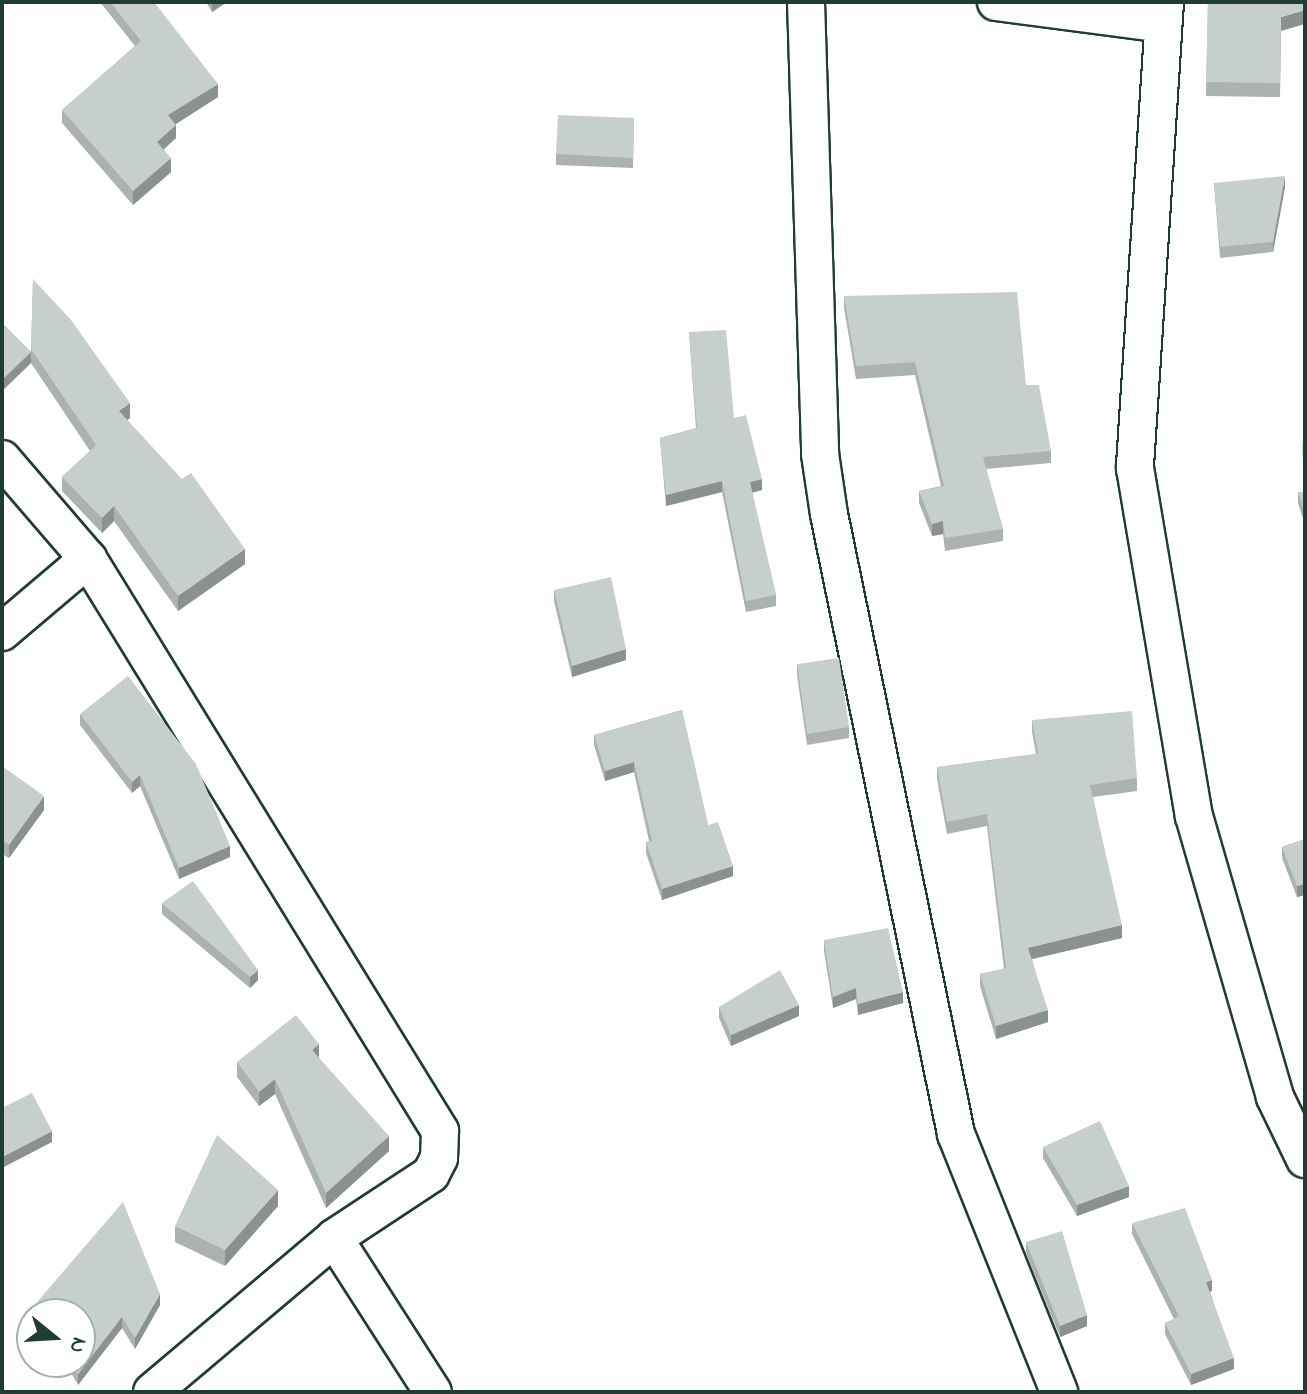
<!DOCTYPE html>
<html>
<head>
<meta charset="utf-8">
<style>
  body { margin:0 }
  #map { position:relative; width:1307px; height:1394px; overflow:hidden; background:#fff; font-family:"Indie Flower",sans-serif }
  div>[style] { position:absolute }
  .roads { filter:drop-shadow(2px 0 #1f3d34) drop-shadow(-2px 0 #1f3d34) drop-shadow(0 2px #1f3d34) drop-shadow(0 -2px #1f3d34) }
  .street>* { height:36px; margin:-18px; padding:0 18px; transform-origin:18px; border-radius:18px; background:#fff }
  .wall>* { inset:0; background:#abb2af }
  .shaded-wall>* { inset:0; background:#8b918f }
  .building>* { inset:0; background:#c7cfcc }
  span { translate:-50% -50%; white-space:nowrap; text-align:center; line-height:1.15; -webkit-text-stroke:6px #fff; paint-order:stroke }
  .frame { position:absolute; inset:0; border:4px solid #1f3d34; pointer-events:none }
  .north { position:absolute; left:16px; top:1298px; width:80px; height:80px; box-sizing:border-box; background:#fff; border:2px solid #a5b1ae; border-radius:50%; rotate:108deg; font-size:22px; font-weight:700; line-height:32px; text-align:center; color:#1f3d34 }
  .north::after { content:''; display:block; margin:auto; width:28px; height:36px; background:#1f3d34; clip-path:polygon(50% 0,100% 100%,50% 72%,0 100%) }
</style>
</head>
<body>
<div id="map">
  <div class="roads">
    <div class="street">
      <div style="left:806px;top:2px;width:452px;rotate:88.2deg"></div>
      <div style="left:820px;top:454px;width:61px;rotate:81.5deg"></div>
      <div style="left:829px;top:514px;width:633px;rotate:78.42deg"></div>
      <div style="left:956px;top:1134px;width:278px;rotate:68.2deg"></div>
      <div style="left:996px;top:2px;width:168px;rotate:7.5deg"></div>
      <div style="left:1165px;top:2px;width:467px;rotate:93.7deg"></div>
      <div style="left:1135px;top:468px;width:353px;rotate:80.4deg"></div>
      <div style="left:1194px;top:816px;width:292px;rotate:73.9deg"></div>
      <div style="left:1275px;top:1097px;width:69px;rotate:64.2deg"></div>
      <div style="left:2px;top:459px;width:132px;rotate:49.3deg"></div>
      <div style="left:88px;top:559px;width:672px;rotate:58.39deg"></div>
      <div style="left:440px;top:1131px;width:27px;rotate:92deg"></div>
      <div style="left:439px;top:1158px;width:18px;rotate:117deg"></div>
      <div style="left:431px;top:1174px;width:116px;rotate:146.6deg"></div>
      <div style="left:334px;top:1238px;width:183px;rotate:57.3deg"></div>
      <div style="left:2px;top:632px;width:113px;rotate:-40.3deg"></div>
      <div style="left:152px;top:1392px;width:238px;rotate:-40.2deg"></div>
    </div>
  </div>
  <div class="wall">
    <div style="clip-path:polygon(100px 2px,154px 2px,218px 97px,176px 124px,176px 138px,164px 149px,171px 172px,133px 205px,62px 123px,62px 110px,135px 46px)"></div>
    <div style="clip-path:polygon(206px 2px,227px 2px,212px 12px)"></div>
    <div style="clip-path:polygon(1208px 2px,1281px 31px,1280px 97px,1206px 96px)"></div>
    <div style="clip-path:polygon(634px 118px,633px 168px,556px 165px,556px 154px)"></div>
    <div style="clip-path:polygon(1214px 183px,1285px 187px,1273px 252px,1220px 258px)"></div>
    <div style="clip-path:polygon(33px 279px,130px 418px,127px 420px,245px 564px,178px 611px,114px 521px,102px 533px,62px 491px,62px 477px,90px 451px,31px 363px,2px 391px,2px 323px,31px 352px)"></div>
    <div style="clip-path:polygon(844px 296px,1026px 385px,1051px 451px,1051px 463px,986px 469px,1003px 529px,1003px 541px,945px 551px,943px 534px,932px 536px,919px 503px,919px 491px,941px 486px,915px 375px,856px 379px,844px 308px)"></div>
    <div style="clip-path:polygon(689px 332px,762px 490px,752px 493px,776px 595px,776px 606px,746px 612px,722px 492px,666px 506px,660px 438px,696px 428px)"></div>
    <div style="clip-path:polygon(1305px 443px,1305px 525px,1298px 503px,1298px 492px,1303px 492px)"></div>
    <div style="clip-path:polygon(554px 590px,626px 660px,572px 677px,554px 601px)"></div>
    <div style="clip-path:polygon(797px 664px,849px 727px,849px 738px,807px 745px,797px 675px)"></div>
    <div style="clip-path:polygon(682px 710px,708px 825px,733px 876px,662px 900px,646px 853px,646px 842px,649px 841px,634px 772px,605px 781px,594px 745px,594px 735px)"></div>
    <div style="clip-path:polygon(80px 714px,230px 857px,179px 879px,140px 786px,132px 793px,80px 725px)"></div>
    <div style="clip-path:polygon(1032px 720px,1137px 778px,1137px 791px,1093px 797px,1122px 938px,1032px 959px,1048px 1022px,996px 1039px,980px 986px,980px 974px,1004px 969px,987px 826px,947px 834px,937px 779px,937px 767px,1036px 754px,1032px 732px)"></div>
    <div style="clip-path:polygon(2px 766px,44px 810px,9px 858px,2px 854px)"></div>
    <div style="clip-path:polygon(1305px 839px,1305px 895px,1297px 897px,1282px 858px,1282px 847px)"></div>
    <div style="clip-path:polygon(162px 903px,258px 980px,250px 988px,162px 914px)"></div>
    <div style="clip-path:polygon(824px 940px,903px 1003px,858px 1015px,856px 999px,833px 1008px,824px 951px)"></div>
    <div style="clip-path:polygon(719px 1007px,799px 1016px,731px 1046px,719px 1018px)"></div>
    <div style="clip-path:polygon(319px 1058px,389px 1151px,326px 1208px,275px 1094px,259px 1106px,237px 1077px,237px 1062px)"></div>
    <div style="clip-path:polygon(1043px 1147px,1129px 1197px,1077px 1216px,1043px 1158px)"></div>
    <div style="clip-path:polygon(278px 1206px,225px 1266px,175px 1242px,175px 1226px)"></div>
    <div style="clip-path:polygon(1132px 1223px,1212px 1291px,1210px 1291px,1234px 1369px,1191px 1385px,1165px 1334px,1165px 1323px,1174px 1319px,1132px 1234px)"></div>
    <div style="clip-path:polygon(1026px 1242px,1087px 1326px,1060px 1337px,1026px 1253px)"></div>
    <div style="clip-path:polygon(38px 1301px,160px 1305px,135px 1349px,122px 1328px,78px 1385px,65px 1362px,80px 1362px,80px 1314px,39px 1314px)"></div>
  </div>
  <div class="shaded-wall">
    <div style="clip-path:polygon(212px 2px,227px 2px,212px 12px)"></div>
    <div style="clip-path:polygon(1305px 10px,1305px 24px,1281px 31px,1280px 97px,1281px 17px)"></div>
    <div style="clip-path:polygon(218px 84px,218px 97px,168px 129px,168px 115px)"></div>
    <div style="clip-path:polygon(176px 125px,176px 138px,157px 155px,157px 142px)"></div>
    <div style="clip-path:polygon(171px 158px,171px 172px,133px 205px,133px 191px)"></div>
    <div style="clip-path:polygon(1285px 176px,1285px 187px,1273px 252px,1273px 242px)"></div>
    <div style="clip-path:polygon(31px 352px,31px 363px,2px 391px,2px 380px)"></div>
    <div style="clip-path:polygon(130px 403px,130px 418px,119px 426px,119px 411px)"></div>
    <div style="clip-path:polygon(762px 479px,762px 490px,750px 493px,750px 482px)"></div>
    <div style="clip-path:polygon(722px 481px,722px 492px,666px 506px,666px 495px)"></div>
    <div style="clip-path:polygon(114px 506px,114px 521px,102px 533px,102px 518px)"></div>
    <div style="clip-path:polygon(943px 521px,943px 534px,932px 536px,932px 524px)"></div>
    <div style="clip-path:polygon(245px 549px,245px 564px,178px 611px,178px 596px)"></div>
    <div style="clip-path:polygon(626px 649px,626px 660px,572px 677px,572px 666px)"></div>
    <div style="clip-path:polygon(634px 762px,634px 772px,605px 781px,605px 771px)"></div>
    <div style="clip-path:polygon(140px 775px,140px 786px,132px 793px,132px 782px)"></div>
    <div style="clip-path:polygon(44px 796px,44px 810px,9px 858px,9px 845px)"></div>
    <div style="clip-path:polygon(230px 846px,230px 857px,179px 879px,179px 868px)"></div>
    <div style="clip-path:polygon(733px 866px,733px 876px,662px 900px,662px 889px)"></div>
    <div style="clip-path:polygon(1305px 884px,1305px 895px,1297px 897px,1297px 886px)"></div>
    <div style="clip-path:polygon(1122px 925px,1122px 938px,1028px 960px,1028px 948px)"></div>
    <div style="clip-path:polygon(258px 970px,258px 980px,250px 988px,250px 977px)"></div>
    <div style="clip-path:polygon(856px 988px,856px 999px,833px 1008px,833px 997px)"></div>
    <div style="clip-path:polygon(903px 992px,903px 1003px,858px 1015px,858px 1004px)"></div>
    <div style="clip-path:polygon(799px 1005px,799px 1016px,731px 1046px,731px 1035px)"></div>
    <div style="clip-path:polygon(1048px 1010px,1048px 1022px,996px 1039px,996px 1026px)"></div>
    <div style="clip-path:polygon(319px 1044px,319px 1059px,312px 1050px)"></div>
    <div style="clip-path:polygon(275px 1079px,275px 1094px,259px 1106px,259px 1092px)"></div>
    <div style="clip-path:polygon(52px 1131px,52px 1142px,2px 1168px,2px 1157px)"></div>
    <div style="clip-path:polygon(389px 1136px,389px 1151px,326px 1208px,326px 1193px)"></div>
    <div style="clip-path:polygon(1129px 1186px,1129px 1197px,1077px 1216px,1077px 1205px)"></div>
    <div style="clip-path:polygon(278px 1190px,278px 1206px,225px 1266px,225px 1250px)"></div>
    <div style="clip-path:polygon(1212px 1280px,1212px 1291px,1206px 1293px,1206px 1282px)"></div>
    <div style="clip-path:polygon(160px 1294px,160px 1305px,135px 1349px,135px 1338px)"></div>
    <div style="clip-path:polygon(1087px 1315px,1087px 1326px,1060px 1337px,1060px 1326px)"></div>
    <div style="clip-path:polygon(122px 1317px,122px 1328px,78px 1385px,78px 1374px)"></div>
    <div style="clip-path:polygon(1234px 1358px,1234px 1369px,1191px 1385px,1191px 1374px)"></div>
  </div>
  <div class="building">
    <div style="clip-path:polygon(110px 2px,154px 2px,218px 84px,168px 115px,176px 125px,157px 142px,171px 158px,133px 191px,62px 110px,141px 41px)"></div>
    <div style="clip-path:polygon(1208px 2px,1305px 2px,1305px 10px,1281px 17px,1280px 83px,1206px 82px)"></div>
    <div style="clip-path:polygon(558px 115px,634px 118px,633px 158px,556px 154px)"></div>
    <div style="clip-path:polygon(1285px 176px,1273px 242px,1220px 247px,1214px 183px)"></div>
    <div style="clip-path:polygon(33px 279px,71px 320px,130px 403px,119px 411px,182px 479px,191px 473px,245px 549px,178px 596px,114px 506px,102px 518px,62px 477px,96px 445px,31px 349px)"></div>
    <div style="clip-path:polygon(1017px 292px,1026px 385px,1039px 385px,1051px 451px,983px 457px,1003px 529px,945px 538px,943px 521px,932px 524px,919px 491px,944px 486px,915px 362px,856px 366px,844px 296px)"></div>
    <div style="clip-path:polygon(2px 323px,31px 352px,2px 380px)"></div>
    <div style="clip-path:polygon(726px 330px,734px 418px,746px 415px,762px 479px,750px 482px,776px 595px,746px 601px,722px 481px,666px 495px,660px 438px,697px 428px,689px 332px)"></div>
    <div style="clip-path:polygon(1302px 443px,1305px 443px,1305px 514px,1298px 492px,1304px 492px)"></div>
    <div style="clip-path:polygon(611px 577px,626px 649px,572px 666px,554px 590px)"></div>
    <div style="clip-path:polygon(839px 658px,849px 727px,807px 734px,797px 664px)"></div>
    <div style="clip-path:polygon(128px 676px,196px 764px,230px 846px,179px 868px,140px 775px,132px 782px,80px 714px)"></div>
    <div style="clip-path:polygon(682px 710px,708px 825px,718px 822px,733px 866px,662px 889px,646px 842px,652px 841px,634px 762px,605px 771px,594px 735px)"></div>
    <div style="clip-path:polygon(1132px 711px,1137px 778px,1090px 785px,1122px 925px,1028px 948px,1048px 1010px,996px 1026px,980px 974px,1006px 968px,987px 814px,947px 822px,937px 767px,1038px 754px,1032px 720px)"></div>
    <div style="clip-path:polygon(2px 766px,44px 796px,9px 845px,2px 840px)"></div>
    <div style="clip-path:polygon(1305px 839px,1305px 884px,1297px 886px,1282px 847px)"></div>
    <div style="clip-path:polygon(193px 881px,258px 970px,250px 977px,162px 903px)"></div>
    <div style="clip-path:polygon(888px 928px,903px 992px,858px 1004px,856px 988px,833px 997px,824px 940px)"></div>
    <div style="clip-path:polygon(780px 970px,799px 1005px,731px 1035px,719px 1007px)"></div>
    <div style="clip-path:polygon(296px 1015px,319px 1044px,312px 1050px,389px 1136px,326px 1193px,275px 1079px,259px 1092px,237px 1062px)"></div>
    <div style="clip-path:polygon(32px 1093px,52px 1131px,2px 1157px,2px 1108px)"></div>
    <div style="clip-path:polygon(1100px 1121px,1129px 1186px,1077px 1205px,1043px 1147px)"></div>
    <div style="clip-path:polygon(217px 1135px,278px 1190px,225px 1250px,175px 1226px)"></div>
    <div style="clip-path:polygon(123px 1202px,160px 1294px,135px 1338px,122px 1317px,78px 1374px,72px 1362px,80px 1362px,80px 1314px,45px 1314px,38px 1301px)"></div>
    <div style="clip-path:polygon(1185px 1208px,1212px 1280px,1206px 1282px,1234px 1358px,1191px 1374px,1165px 1323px,1179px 1316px,1132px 1223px)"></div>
    <div style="clip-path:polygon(1062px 1231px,1087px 1315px,1060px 1326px,1026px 1242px)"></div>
  </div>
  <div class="frame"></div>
  <div class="north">N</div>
</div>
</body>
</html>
